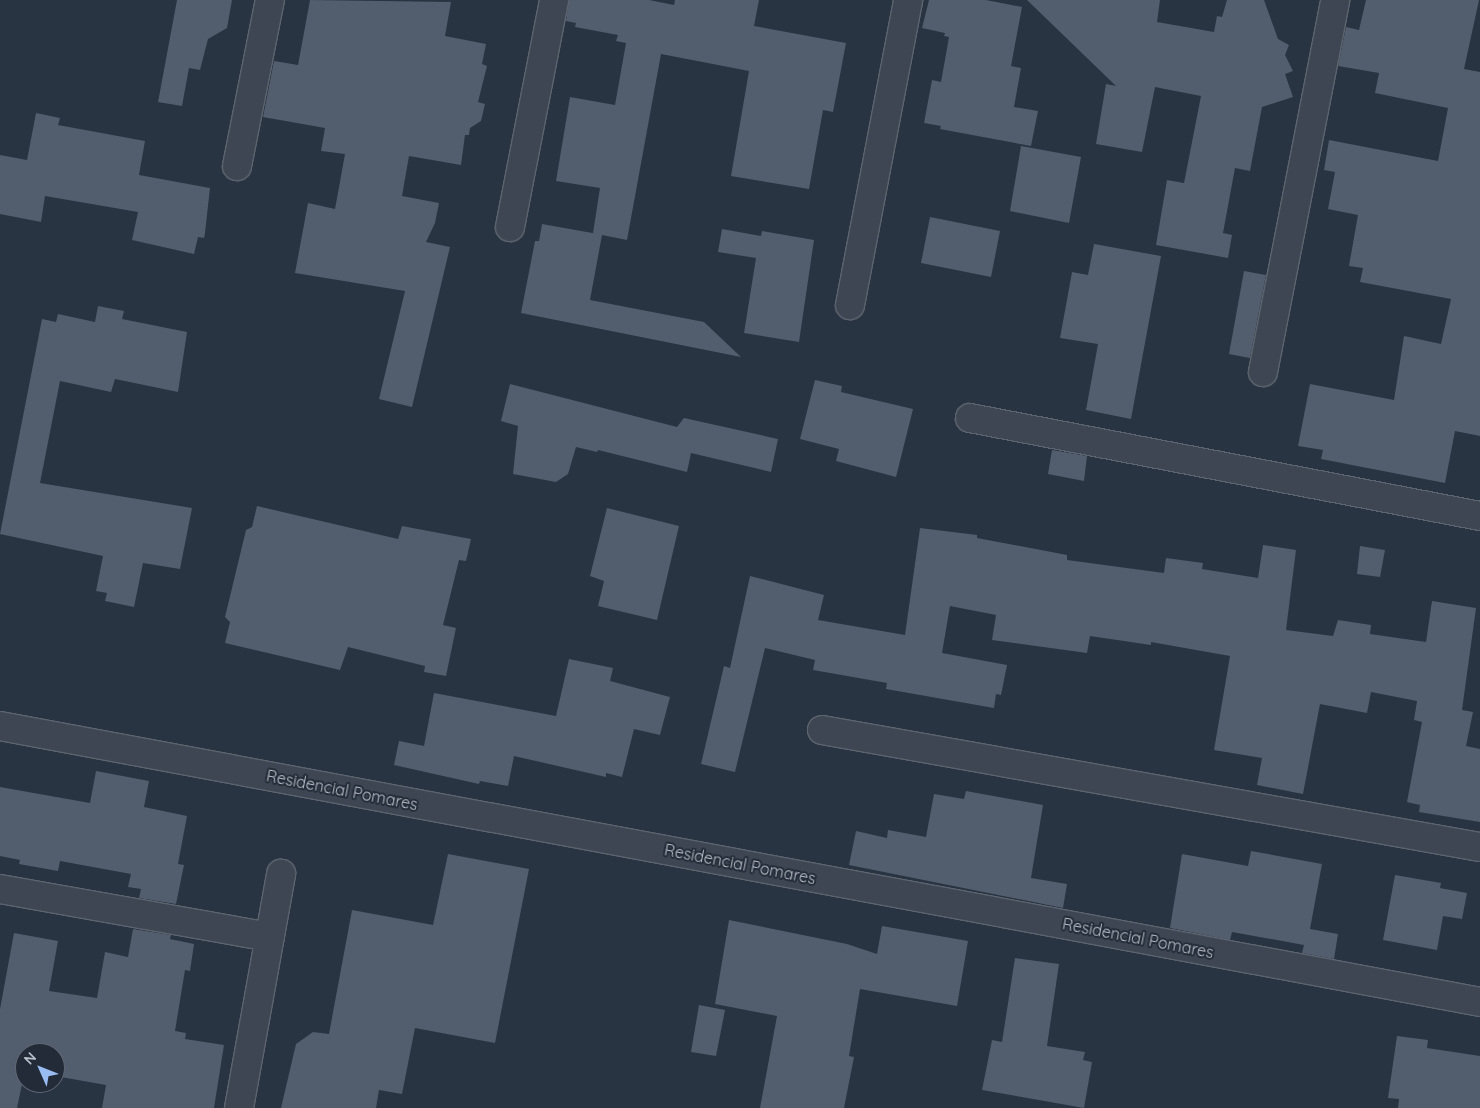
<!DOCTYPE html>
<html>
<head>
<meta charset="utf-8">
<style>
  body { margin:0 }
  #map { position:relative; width:1480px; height:1108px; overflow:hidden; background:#293442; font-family:Quicksand,sans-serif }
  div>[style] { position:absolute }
  .building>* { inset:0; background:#525d6d }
  .roads { filter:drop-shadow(1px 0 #5c646f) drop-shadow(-1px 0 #5c646f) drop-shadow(0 1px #5c646f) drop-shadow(0 -1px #5c646f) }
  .street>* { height:28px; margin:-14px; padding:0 14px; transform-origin:14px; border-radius:14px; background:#3d4652 }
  span { translate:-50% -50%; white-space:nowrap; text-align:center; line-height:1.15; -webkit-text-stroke:4px #222b37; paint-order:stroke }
  .street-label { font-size:16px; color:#bbc1cc }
  .north { position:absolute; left:15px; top:1043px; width:50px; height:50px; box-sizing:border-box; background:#222b37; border:1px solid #5f6773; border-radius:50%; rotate:314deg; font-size:14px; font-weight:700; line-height:20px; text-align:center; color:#bbc1cc }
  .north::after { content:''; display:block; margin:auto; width:18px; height:22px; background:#99bcf3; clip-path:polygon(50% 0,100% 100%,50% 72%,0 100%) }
</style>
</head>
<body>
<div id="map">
  <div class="building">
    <div style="clip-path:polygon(177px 0,232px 0,227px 28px,208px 39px,200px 70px,189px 68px,182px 106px,158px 102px)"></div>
    <div style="clip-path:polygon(310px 0,451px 2px,445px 36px,486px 44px,482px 64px,487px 66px,478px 102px,485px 104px,481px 121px,470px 128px,469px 135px,465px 135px,461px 165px,409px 156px,402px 196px,439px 203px,435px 223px,426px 242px,450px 247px,412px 407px,379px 399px,405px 291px,295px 273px,308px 203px,335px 209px,345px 154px,321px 151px,325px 128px,263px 117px,274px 61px,298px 65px)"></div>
    <div style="clip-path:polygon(569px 0,649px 0,674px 5px,675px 0,759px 0,754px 26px,846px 43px,833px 112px,823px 110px,809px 189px,731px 176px,749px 71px,661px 54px,627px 240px,602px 235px,590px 300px,704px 322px,741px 357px,521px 313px,535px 241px,539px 241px,542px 224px,598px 234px,593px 233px,600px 188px,556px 181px,570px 97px,615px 105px,626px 43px,616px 41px,618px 35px,575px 27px,576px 23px,566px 21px)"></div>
    <div style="clip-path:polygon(929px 0,986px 0,1022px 7px,1011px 66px,1021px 68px,1014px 107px,1038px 111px,1031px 146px,940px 129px,941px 126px,924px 123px,932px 80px,941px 82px,949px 37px,944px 36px,945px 33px,922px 28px)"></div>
    <div style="clip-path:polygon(1027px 0,1160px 0,1157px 22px,1214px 32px,1217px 16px,1222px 17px,1227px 0,1264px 0,1278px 39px,1289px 45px,1285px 55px,1293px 71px,1285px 74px,1293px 97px,1262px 107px,1250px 171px,1235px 168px,1223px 233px,1232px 235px,1228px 258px,1156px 245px,1167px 180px,1184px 183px,1201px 96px,1155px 87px,1142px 152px,1096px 144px,1106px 84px,1116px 86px)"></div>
    <div style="clip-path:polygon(1366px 0,1479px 0,1464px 69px,1480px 72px,1480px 436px,1455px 431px,1445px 483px,1321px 459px,1323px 450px,1298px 446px,1310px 384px,1394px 400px,1404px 336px,1441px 344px,1451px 299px,1360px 282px,1363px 268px,1349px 266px,1358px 215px,1328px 209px,1335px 172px,1324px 170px,1329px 140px,1438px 161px,1448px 108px,1375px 93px,1379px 73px,1338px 66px,1346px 27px,1359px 30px)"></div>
    <div style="clip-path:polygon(36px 113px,60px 118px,58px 125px,145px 141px,139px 175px,210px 188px,205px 233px,204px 238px,198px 237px,194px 254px,132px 240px,138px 212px,45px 196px,41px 222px,0 214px,0 155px,27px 160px)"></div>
    <div style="clip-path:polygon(1021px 146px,1081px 157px,1069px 223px,1010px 211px)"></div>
    <div style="clip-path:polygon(930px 217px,1000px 231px,991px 277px,921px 263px)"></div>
    <div style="clip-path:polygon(722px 229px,761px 236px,762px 231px,814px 240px,799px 342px,744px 333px,756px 258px,718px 252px)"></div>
    <div style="clip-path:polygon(1094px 244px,1161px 256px,1131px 419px,1086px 410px,1098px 344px,1060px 338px,1072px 272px,1088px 275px)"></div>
    <div style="clip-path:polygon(1244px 271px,1266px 275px,1250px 358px,1229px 354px)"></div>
    <div style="clip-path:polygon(98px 306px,124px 311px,122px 319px,187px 332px,178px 392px,115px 379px,111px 392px,60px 381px,40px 483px,192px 508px,180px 569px,143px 563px,134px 607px,105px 601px,107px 593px,96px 591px,103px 556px,0 534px,42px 319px,56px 322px,58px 314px,95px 322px)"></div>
    <div style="clip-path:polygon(815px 380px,842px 386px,841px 392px,913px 409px,896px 477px,836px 461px,839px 449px,800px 439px)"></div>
    <div style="clip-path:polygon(510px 384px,677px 427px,684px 418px,778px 439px,771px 472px,691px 453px,687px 472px,598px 450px,597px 452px,576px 447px,568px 474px,556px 482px,513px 474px,518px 426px,501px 421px)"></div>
    <div style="clip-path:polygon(1052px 450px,1087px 456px,1084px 481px,1048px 474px)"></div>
    <div style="clip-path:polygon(257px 506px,398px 539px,402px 526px,471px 539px,466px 561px,459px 560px,443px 625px,456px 628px,446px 676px,424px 672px,425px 666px,348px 647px,340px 670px,225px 643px,230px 622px,225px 617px,246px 530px,252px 527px)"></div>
    <div style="clip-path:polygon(607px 508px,679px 526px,657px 620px,598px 606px,604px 581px,590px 576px)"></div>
    <div style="clip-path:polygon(920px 528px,977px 535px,977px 538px,1067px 555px,1067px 560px,1164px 573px,1166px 558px,1203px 563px,1202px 569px,1258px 578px,1263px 545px,1296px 550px,1286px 630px,1333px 636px,1338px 620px,1371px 625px,1370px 634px,1426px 642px,1432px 601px,1476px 608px,1462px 710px,1473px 712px,1466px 746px,1480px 749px,1480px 822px,1419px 812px,1420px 805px,1407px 802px,1422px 722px,1414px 720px,1417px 701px,1371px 692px,1367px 713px,1320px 704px,1303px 794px,1257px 785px,1262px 758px,1214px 750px,1230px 656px,1151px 642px,1151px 645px,1090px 636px,1087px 653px,992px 640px,996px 615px,950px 606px,942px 653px,1007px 665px,1001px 695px,996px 694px,994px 708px,886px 689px,887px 683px,813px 670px,815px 660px,765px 648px,735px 772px,701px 764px,724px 666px,730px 668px,750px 576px,824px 595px,818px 620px,905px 635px)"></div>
    <div style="clip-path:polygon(1360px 546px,1385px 550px,1380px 577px,1357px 574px)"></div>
    <div style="clip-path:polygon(569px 659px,613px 668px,610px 681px,670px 697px,660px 735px,634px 729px,622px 777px,606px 773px,606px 777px,514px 756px,508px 786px,480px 781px,479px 784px,394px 765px,399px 741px,424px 746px,434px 693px,556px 716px)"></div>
    <div style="clip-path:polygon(96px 771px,149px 781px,144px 807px,187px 816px,178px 864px,184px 865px,176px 904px,139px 898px,141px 889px,128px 887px,131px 874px,60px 861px,58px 871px,19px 864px,20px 860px,0 856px,0 787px,90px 803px)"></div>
    <div style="clip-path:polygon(966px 791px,1043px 805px,1031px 878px,1067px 884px,1063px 908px,849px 865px,856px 831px,887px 838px,888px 830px,926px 837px,934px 794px,964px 799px)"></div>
    <div style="clip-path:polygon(1251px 851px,1322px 864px,1310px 929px,1338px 934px,1334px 959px,1302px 953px,1304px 945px,1232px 932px,1230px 940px,1170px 928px,1182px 854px,1248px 866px)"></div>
    <div style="clip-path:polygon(448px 854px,529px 869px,495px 1043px,415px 1028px,402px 1094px,379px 1090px,376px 1108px,281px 1108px,296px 1044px,313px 1032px,329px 1034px,352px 910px,433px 925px)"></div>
    <div style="clip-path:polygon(1395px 875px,1441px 883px,1440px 888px,1467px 893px,1462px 919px,1443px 916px,1437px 950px,1383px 940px)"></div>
    <div style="clip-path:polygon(729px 920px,847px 944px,877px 954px,882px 926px,968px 941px,957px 1006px,860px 989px,849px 1056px,854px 1057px,844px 1108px,760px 1108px,777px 1016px,715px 1004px)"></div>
    <div style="clip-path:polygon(133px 929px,171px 935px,170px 939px,194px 944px,190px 971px,185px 970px,175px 1031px,186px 1033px,185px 1039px,224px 1045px,214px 1108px,102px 1108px,106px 1085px,55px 1076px,55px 1053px,25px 1053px,25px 1070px,17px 1108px,0 1108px,0 1009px,14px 933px,58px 941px,49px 991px,97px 998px,105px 952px,128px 957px)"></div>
    <div style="clip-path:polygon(1015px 958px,1059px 964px,1047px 1046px,1085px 1052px,1083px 1060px,1092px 1062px,1084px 1108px,982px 1090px,992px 1040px,1002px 1042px)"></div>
    <div style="clip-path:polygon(699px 1005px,725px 1010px,716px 1056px,691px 1052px)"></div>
    <div style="clip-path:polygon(1397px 1036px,1428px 1040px,1427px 1048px,1480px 1056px,1480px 1108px,1398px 1108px,1399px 1099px,1388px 1098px)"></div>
  </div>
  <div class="roads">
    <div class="street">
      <div style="left:237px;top:166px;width:169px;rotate:-78.8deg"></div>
      <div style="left:510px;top:227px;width:231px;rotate:-79deg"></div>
      <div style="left:850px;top:305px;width:310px;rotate:-79.2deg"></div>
      <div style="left:1263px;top:372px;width:379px;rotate:-79deg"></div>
      <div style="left:970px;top:418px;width:519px;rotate:10.88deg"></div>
      <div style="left:0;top:726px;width:1506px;rotate:10.56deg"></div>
      <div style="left:822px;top:730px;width:668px;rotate:10.08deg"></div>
      <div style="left:0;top:889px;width:274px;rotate:10.1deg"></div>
      <div style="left:239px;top:1108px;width:238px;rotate:-79.8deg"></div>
    </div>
  </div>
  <div class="street-label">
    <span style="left:342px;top:790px;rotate:11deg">Residencial Pomares</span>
    <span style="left:740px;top:864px;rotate:11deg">Residencial Pomares</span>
    <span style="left:1138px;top:938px;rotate:11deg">Residencial Pomares</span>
  </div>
  <div class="north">N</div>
</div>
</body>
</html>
